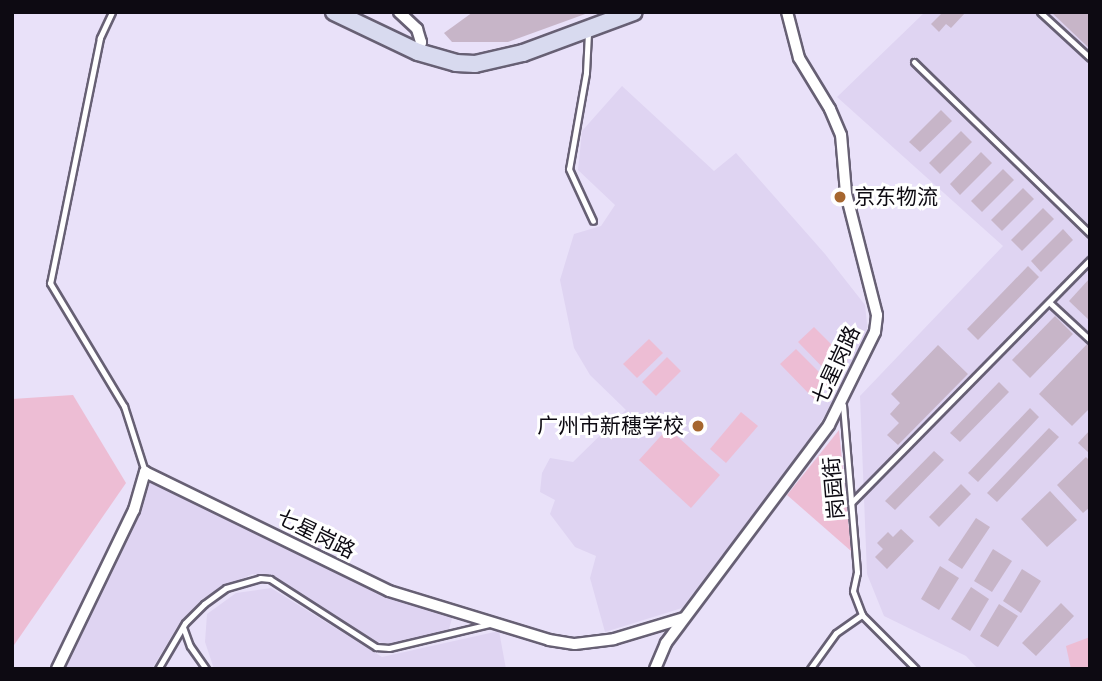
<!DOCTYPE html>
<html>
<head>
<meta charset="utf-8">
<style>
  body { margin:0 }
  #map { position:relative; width:1102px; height:681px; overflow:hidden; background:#e9e1f9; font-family:"DM Sans","Noto Sans SC",sans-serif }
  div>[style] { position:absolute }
  .built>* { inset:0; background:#dfd4f2 }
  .green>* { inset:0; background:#edbdd4 }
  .building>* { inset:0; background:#c7b5c8 }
  .roads { filter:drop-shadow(2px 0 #676074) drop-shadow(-2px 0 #676074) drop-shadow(0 2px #676074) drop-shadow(0 -2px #676074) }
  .lane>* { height:5px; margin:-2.5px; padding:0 2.5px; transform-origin:2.5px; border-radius:2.5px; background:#fff }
  .street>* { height:10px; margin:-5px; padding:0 5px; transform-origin:5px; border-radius:5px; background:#fff }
  .secondary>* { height:16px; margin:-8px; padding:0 8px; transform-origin:8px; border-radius:8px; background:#d8daef }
  .dots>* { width:19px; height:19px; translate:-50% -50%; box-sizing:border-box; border:4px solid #fff; border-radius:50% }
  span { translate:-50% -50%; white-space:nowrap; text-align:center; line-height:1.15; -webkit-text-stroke:6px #fff; paint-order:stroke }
  .poi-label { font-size:21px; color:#0d0a12 }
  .left { translate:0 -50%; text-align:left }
  .right { translate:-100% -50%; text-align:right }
  .street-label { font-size:21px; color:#0d0a12 }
  .frame { position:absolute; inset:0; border:14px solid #0d0a12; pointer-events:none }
</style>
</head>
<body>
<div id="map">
  <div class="built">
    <div style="clip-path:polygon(925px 12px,1090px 12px,1090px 669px,978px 669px,966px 656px,884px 616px,867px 574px,860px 396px,1003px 246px,837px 97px)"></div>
    <div style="clip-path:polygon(622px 86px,714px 171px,736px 153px,825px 254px,865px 305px,868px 333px,843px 388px,807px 443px,682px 608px,605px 632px,590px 578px,596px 556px,575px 547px,550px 514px,555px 500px,540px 492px,542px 473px,550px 458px,573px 462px,626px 410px,590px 375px,574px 348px,560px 280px,574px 234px,601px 226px,615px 205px,578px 170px,582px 131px)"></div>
    <div style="clip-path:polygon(147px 476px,453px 615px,449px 629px,394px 645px,378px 642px,270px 576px,252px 574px,202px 599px,177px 627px,152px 669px,61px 669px)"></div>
    <div style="clip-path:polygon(271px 588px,382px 657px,499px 631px,506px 669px,214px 669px,205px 642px,207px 614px,236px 593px)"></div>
  </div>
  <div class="green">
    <div style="clip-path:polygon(814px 327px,848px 361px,832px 377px,798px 342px)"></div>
    <div style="clip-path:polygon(649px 339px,663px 353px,637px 378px,623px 364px)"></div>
    <div style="clip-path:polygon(796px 349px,830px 383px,814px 399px,780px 364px)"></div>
    <div style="clip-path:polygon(667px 357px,681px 371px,656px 396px,642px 382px)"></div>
    <div style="clip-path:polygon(73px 395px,126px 483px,12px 648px,12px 399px)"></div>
    <div style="clip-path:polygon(741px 412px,758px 426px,726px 463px,710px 449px)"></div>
    <div style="clip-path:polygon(668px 428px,720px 475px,691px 508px,639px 460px)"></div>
    <div style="clip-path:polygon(839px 430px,851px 550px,851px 551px,787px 495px)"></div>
    <div style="clip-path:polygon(1090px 637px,1090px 669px,1071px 669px,1066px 646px)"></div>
  </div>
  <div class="building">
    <div style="clip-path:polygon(473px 12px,588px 12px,588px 13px,508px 42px,452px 42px,444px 33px)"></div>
    <div style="clip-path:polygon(943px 12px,966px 12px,951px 28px,946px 24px,939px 32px,931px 24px)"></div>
    <div style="clip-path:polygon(1051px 12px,1090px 12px,1090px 49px)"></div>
    <div style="clip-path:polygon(941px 110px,952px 121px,920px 152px,909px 142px)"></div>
    <div style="clip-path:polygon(961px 131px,972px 142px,940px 174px,929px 163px)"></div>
    <div style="clip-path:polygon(981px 152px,992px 163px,960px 195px,950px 184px)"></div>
    <div style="clip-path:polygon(1003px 169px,1014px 180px,982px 212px,971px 201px)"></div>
    <div style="clip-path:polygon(1023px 188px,1034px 199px,1002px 231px,991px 220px)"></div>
    <div style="clip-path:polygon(1043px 208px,1054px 219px,1022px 251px,1011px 240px)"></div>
    <div style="clip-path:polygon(1063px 229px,1073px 240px,1041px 272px,1031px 261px)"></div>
    <div style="clip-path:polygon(1028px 266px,1039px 277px,978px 340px,967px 329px)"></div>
    <div style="clip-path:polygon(1090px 278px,1090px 321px,1069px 301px)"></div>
    <div style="clip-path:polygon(1055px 316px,1073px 334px,1030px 378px,1012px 360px)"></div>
    <div style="clip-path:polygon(1090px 341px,1090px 408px,1072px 426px,1039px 394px)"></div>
    <div style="clip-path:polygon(938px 345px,968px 374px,898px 445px,887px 435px,899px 423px,890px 414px,900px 403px,891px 394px)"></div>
    <div style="clip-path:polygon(999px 382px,1009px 392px,960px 442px,950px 433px)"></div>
    <div style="clip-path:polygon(1030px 408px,1039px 417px,978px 482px,968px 473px)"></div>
    <div style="clip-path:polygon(1049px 428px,1059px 437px,997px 502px,987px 493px)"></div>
    <div style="clip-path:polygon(1090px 430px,1090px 452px,1089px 453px,1078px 443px)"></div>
    <div style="clip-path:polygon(934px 451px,944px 460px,895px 510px,885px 501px)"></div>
    <div style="clip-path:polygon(1086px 457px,1090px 461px,1090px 507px,1083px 513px,1057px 485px)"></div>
    <div style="clip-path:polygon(961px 484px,971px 494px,939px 527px,929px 517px)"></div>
    <div style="clip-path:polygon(1050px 491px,1077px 520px,1047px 547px,1021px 519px)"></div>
    <div style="clip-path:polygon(976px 518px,990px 527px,962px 569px,948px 560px)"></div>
    <div style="clip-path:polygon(901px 529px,914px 541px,887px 569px,875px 557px,883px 549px,877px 543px,888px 532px,893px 537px)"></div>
    <div style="clip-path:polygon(993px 549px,1012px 561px,992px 592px,974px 581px)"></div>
    <div style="clip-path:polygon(940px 566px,959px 578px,939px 610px,921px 599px)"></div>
    <div style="clip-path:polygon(1022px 569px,1041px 581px,1021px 613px,1003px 601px)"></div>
    <div style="clip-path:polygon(971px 587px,989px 599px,970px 631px,951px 619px)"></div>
    <div style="clip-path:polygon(1061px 603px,1074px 616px,1036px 656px,1022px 643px)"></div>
    <div style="clip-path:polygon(999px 604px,1018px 616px,998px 647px,980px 636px)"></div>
  </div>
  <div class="roads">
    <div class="lane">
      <div style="left:112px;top:12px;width:29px;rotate:115deg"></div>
      <div style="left:100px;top:38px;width:250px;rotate:101.5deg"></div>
      <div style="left:50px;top:283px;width:144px;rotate:59deg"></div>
      <div style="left:124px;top:406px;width:69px;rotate:72.3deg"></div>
      <div style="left:1040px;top:12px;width:68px;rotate:42.6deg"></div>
      <div style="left:588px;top:33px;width:40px;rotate:92.9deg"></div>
      <div style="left:586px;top:73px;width:97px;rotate:100deg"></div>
      <div style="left:569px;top:169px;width:57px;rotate:65.2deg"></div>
      <div style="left:914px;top:62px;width:246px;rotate:44.3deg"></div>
      <div style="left:1049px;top:302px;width:56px;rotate:42.8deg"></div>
      <div style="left:843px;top:405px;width:168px;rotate:85.2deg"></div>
      <div style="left:857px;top:572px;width:19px;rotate:102deg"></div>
      <div style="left:853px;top:591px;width:26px;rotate:69deg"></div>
      <div style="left:862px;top:615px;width:76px;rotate:45deg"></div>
      <div style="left:851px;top:503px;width:341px;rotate:-45.5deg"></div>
      <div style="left:183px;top:627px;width:20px;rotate:70deg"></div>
      <div style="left:190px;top:646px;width:28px;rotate:55deg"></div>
      <div style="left:158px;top:669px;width:53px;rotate:-59.6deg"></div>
      <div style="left:185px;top:623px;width:27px;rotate:-45deg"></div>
      <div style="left:204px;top:604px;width:27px;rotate:-36deg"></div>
      <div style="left:226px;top:588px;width:35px;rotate:-16deg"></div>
      <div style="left:260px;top:578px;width:10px;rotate:6deg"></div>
      <div style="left:270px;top:579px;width:126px;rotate:32.7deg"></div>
      <div style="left:376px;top:647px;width:13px;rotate:4deg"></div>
      <div style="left:389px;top:648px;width:104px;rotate:-13.4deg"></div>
      <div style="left:810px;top:669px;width:44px;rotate:-54.2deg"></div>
      <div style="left:836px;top:633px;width:32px;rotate:-35deg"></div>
    </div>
    <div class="street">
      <div style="left:399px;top:12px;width:25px;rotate:43deg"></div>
      <div style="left:417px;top:29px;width:14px;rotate:73deg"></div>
      <div style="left:421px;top:42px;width:10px;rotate:107deg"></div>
      <div style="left:57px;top:669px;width:177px;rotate:-64.2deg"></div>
      <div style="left:134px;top:510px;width:40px;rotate:-74deg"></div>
      <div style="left:145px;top:472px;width:271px;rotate:26deg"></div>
      <div style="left:389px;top:591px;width:167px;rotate:17deg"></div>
      <div style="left:549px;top:640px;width:26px;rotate:9deg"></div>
      <div style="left:575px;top:644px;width:39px;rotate:-7deg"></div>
      <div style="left:614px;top:639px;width:73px;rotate:-16.7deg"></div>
      <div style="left:655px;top:669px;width:28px;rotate:-67deg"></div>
      <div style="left:666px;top:643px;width:272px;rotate:-53.2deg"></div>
      <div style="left:829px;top:425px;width:104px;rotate:-63.7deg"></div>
      <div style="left:875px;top:332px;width:17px;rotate:-83deg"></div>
      <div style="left:877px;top:315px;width:126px;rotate:-104.3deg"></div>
      <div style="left:846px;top:193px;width:58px;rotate:-94.9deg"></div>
      <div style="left:841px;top:135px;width:28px;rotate:-113deg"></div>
      <div style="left:830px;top:109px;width:60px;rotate:-121.3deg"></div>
      <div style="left:799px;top:58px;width:48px;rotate:-104.6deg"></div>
    </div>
    <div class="secondary">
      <div style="left:334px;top:12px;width:93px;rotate:25.5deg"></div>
      <div style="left:418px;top:52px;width:40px;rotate:16deg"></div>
      <div style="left:456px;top:63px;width:19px;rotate:3deg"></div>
      <div style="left:475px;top:64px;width:49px;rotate:-12.9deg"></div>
      <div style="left:523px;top:53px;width:118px;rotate:-20.3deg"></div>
    </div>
  </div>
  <div class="dots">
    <div style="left:840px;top:197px;background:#a6662f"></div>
    <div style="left:698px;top:426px;background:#a6662f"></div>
  </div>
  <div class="poi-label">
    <span class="left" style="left:854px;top:197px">京东物流</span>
    <span class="right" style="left:684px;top:426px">广州市新穗学校</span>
  </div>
  <div class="street-label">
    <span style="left:836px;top:365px;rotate:-65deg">七星岗路</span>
    <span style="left:834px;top:488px;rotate:-95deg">岗园街</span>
    <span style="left:316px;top:534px;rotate:26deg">七星岗路</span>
  </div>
  <div class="frame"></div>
</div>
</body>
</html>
